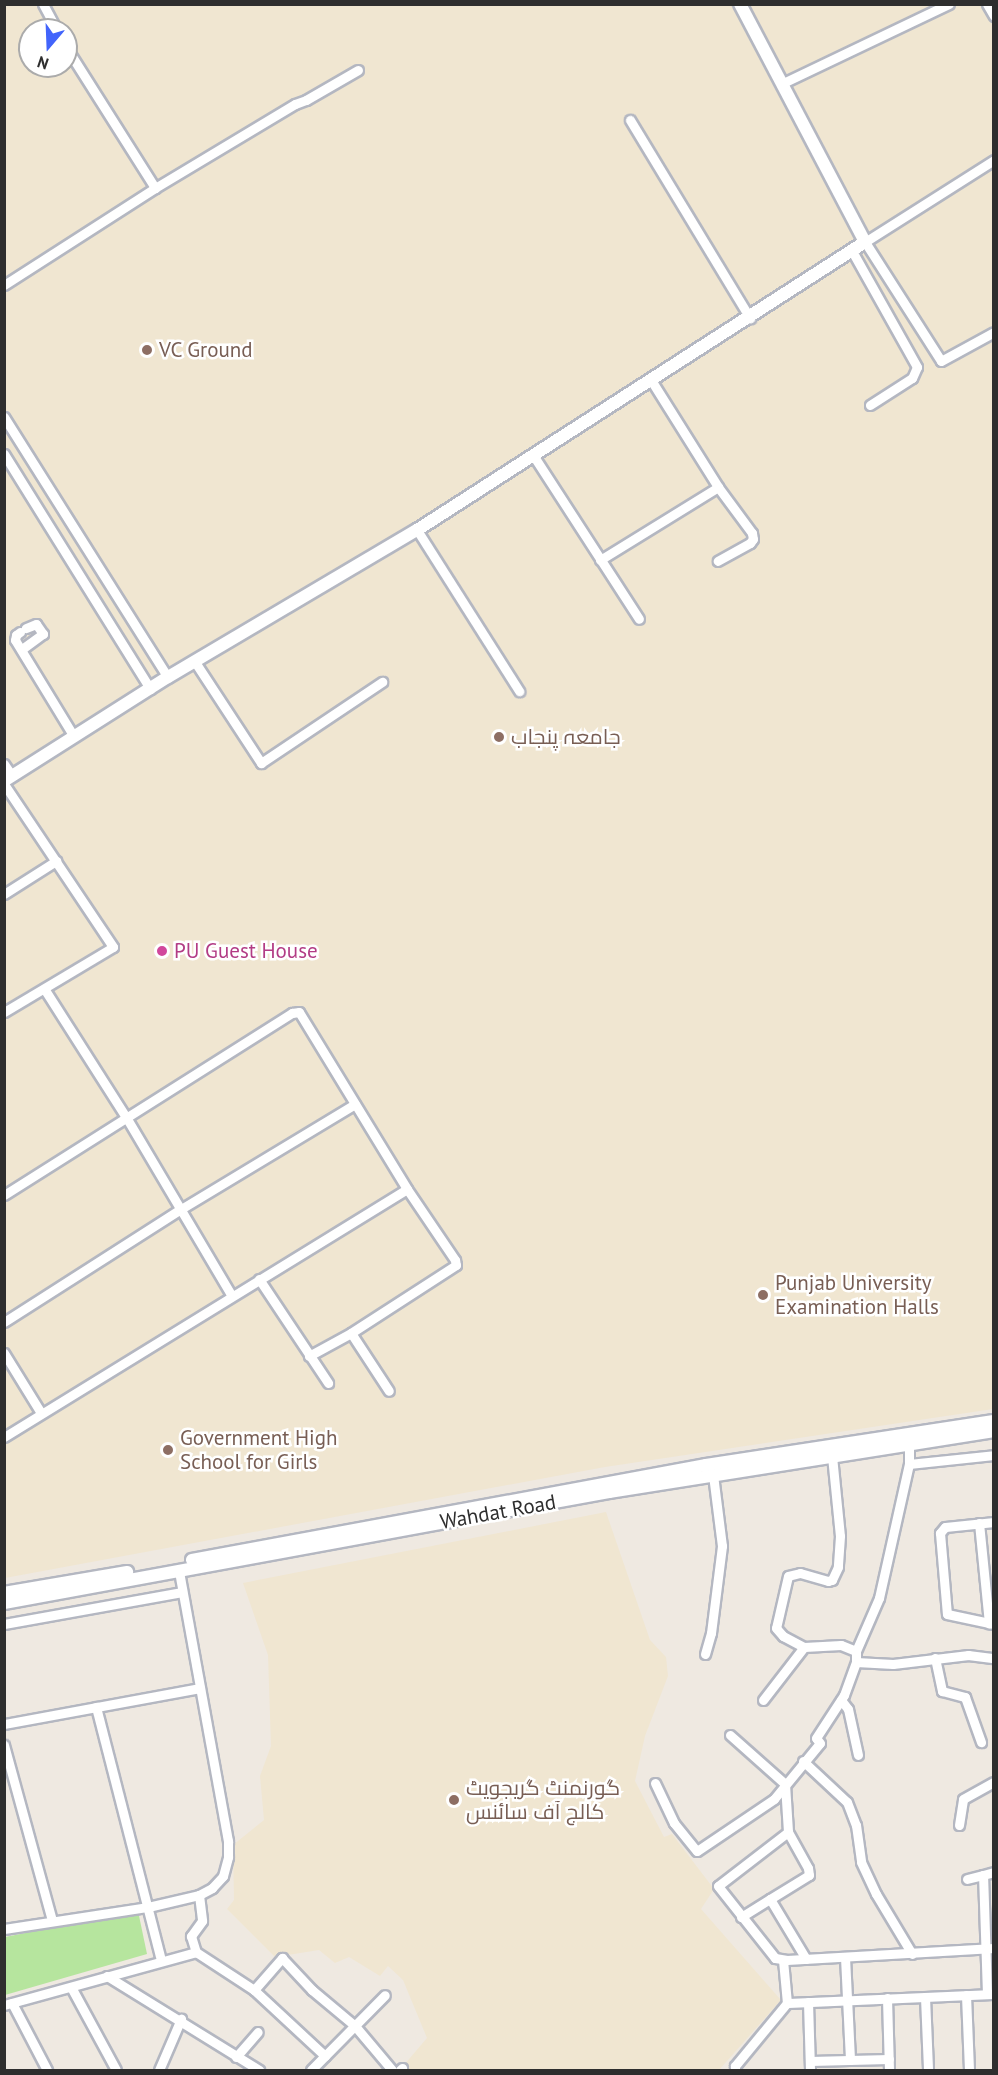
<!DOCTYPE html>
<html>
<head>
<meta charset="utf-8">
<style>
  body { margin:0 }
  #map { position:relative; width:998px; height:2075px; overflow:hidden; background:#efe9e1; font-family:"PT Sans",Cairo,sans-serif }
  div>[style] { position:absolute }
  .education>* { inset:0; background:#f0e6d1 }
  .green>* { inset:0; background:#b6e59e }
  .roads { filter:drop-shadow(2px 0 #b4b7c1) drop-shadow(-2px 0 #b4b7c1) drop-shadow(0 2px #b4b7c1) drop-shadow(0 -2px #b4b7c1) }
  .street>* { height:9px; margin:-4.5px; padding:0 4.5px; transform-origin:4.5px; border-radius:4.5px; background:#fff }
  .secondary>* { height:12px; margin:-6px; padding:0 6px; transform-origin:6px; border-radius:6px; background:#fff }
  .dots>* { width:16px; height:16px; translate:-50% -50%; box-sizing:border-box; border:3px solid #fff; border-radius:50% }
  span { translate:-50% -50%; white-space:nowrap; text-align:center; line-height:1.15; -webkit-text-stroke:5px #fff; paint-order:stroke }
  .education-label { font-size:21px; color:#785e54 }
  .left { translate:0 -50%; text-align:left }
  .hotel-label { font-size:21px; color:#b23c85 }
  .street-label { font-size:21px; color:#2e2e2e }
  .frame { position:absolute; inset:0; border:6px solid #2e2e2e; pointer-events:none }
  .north { position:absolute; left:18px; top:18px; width:60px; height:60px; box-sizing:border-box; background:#fff; border:2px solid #ababab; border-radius:50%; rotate:199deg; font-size:16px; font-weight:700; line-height:24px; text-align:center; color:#2e2e2e }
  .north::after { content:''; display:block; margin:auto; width:21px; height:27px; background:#4264fb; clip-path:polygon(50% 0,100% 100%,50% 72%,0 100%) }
</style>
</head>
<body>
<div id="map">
  <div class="education">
    <div style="clip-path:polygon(evenodd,5px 5px,993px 5px,993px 1409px,605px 1467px,5px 1578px,5px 5px,30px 30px,66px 30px,66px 66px,30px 66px,30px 30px)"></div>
    <div style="clip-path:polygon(606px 1512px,650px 1640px,666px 1657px,668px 1676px,645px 1736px,635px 1781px,664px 1837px,672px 1834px,714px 1889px,701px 1909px,781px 2000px,719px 2070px,411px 2070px,404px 2065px,427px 2038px,403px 1980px,388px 1966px,380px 1976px,349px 1957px,335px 1963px,319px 1950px,275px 1957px,227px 1909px,234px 1900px,233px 1845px,264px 1820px,260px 1776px,271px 1746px,268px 1655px,243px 1583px)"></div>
  </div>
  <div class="green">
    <div style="clip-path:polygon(138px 1911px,147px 1954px,5px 1995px,5px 1937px)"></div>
  </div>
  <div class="roads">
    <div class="street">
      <div style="left:43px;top:4px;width:30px;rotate:62deg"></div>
      <div style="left:987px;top:4px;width:14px;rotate:60deg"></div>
      <div style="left:66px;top:47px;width:167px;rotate:57.7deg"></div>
      <div style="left:781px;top:84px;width:186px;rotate:-25.5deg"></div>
      <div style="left:630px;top:120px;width:232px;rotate:58.8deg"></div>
      <div style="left:994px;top:160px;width:153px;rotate:147.6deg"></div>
      <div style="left:865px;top:242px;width:141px;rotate:57.4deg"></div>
      <div style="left:941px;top:361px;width:60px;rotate:-28.7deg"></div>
      <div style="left:852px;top:251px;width:133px;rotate:60.7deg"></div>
      <div style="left:917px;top:367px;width:12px;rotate:114deg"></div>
      <div style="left:912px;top:378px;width:50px;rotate:147.3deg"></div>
      <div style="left:4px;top:285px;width:179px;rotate:-32.7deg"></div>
      <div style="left:155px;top:188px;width:163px;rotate:-31deg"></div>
      <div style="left:295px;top:104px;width:12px;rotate:-20deg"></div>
      <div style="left:306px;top:100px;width:60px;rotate:-30deg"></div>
      <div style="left:651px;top:380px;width:126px;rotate:57.9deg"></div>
      <div style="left:718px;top:487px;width:57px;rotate:53.5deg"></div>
      <div style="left:752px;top:533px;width:6px;rotate:81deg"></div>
      <div style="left:753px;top:539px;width:5px;rotate:127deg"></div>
      <div style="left:750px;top:543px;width:37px;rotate:151deg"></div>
      <div style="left:4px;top:417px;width:307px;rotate:57.8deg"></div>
      <div style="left:4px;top:454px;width:277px;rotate:58.1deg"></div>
      <div style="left:533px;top:455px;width:195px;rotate:57.1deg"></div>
      <div style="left:417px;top:530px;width:191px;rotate:57.6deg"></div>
      <div style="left:600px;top:560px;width:139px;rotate:-31.7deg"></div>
      <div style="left:20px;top:632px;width:5px;rotate:143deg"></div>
      <div style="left:16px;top:635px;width:5px;rotate:101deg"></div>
      <div style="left:15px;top:640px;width:111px;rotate:58.6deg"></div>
      <div style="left:22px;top:649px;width:26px;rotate:-36deg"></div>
      <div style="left:43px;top:634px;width:12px;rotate:-125deg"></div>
      <div style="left:36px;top:624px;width:11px;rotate:158deg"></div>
      <div style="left:195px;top:662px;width:121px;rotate:56.8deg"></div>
      <div style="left:261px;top:763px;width:146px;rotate:-33.8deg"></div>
      <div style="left:4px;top:764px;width:14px;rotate:56deg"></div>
      <div style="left:4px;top:784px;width:196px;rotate:56.2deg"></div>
      <div style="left:113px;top:947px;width:127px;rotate:149.2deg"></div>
      <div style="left:4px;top:894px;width:62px;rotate:-32.4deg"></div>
      <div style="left:45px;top:990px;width:151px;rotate:57.5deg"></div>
      <div style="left:126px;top:1117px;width:208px;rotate:59.4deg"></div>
      <div style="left:4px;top:1195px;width:341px;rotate:-32.3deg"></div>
      <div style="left:292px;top:1013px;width:7px;rotate:-8deg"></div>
      <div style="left:299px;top:1012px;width:207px;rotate:58.6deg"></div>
      <div style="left:259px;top:1279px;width:125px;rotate:56.4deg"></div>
      <div style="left:4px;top:1322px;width:210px;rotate:-32.6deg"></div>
      <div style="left:181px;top:1209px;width:203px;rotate:-31.1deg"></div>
      <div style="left:351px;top:1333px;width:69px;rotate:56.8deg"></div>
      <div style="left:4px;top:1353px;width:70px;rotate:58.3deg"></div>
      <div style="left:4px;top:1437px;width:473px;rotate:-31.6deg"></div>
      <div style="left:407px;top:1189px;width:86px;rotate:55.9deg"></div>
      <div style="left:455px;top:1260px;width:5px;rotate:79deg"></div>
      <div style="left:456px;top:1265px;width:125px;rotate:147.1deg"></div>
      <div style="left:351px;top:1333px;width:48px;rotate:151.3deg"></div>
      <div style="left:832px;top:1456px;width:80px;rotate:84.3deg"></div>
      <div style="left:840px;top:1536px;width:31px;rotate:94deg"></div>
      <div style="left:838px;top:1567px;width:14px;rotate:115deg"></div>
      <div style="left:832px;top:1580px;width:4px;rotate:166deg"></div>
      <div style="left:828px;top:1581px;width:29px;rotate:-164deg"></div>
      <div style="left:800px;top:1573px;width:12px;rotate:166deg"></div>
      <div style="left:788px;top:1576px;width:53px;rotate:103deg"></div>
      <div style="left:776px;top:1628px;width:11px;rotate:49deg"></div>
      <div style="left:783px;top:1636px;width:24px;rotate:28deg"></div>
      <div style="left:804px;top:1647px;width:37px;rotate:-3deg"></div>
      <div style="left:841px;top:1645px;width:16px;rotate:22deg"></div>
      <div style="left:909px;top:1464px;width:85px;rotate:-6deg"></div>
      <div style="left:994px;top:1522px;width:49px;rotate:174.2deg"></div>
      <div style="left:945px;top:1527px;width:8px;rotate:130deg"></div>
      <div style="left:940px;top:1533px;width:81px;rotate:85.1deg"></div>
      <div style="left:947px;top:1614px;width:48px;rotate:12deg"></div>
      <div style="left:979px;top:1523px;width:101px;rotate:84.3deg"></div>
      <div style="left:4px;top:1624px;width:181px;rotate:-10.2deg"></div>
      <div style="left:705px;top:1654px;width:22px;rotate:-74deg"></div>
      <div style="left:711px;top:1633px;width:88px;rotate:-82.8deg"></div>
      <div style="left:722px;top:1546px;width:72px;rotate:-97.2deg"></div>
      <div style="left:935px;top:1658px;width:34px;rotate:78deg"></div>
      <div style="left:942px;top:1691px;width:24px;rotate:15deg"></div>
      <div style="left:965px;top:1697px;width:48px;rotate:70.4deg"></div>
      <div style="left:856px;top:1662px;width:37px;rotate:3deg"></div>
      <div style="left:893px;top:1664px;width:76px;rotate:-6.8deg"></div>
      <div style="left:968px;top:1655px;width:26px;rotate:7deg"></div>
      <div style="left:763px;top:1700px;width:67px;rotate:-52.3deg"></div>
      <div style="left:841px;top:1700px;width:11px;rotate:52deg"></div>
      <div style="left:848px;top:1709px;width:47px;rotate:77.7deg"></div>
      <div style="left:96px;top:1707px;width:262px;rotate:75.6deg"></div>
      <div style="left:4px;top:1724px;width:199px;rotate:-10.4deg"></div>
      <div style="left:730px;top:1735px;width:74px;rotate:41.7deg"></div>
      <div style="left:785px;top:1784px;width:48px;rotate:86.4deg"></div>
      <div style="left:788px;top:1832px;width:41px;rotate:60.9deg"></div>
      <div style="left:808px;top:1868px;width:7px;rotate:82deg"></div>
      <div style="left:809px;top:1875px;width:46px;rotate:148.4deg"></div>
      <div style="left:770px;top:1899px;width:70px;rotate:59deg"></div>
      <div style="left:4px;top:1745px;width:182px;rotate:74.7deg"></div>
      <div style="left:803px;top:1761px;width:60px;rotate:43deg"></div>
      <div style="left:847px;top:1802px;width:25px;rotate:69deg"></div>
      <div style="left:856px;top:1825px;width:37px;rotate:82deg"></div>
      <div style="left:861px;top:1862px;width:35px;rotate:65deg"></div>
      <div style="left:876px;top:1894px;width:70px;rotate:59deg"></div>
      <div style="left:655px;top:1783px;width:44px;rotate:64.6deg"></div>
      <div style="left:674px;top:1823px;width:36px;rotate:51deg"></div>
      <div style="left:697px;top:1851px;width:93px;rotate:-34deg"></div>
      <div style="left:774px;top:1799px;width:72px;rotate:-50.6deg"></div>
      <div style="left:820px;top:1743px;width:6px;rotate:-129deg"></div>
      <div style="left:816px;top:1738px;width:51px;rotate:-56.9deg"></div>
      <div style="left:844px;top:1695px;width:35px;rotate:-70deg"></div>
      <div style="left:856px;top:1662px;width:11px;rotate:-90deg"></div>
      <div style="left:856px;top:1651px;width:58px;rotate:-66.5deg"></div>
      <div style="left:879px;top:1598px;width:137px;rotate:-77.4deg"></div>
      <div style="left:909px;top:1464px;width:24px;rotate:-90deg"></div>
      <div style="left:959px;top:1825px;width:26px;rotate:-81deg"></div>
      <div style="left:963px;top:1799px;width:35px;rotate:-29deg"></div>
      <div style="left:788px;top:1832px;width:88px;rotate:142.4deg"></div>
      <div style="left:718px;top:1886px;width:92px;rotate:51.6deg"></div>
      <div style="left:775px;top:1958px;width:12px;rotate:9deg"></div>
      <div style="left:787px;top:1960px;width:207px;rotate:-3.3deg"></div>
      <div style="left:967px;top:1879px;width:16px;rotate:-14deg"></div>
      <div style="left:199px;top:1895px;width:26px;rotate:83deg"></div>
      <div style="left:202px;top:1921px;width:19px;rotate:126deg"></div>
      <div style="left:191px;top:1936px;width:17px;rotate:73deg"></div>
      <div style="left:196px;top:1952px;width:69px;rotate:33.2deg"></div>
      <div style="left:254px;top:1990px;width:97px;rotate:42.9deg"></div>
      <div style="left:741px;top:1917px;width:34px;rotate:-32deg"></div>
      <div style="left:4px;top:1929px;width:146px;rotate:-8.7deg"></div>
      <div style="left:148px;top:1907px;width:52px;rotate:-13.2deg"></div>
      <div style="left:199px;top:1895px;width:15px;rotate:-28deg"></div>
      <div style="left:212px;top:1888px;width:16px;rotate:-47deg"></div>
      <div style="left:223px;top:1876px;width:20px;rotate:-75deg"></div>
      <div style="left:228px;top:1857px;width:16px;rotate:-90deg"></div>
      <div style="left:228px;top:1841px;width:274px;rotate:-100.3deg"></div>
      <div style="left:845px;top:1957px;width:103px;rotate:87.2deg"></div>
      <div style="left:783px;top:1960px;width:43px;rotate:84.7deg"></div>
      <div style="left:107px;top:1976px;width:179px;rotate:31.7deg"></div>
      <div style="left:71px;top:1987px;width:94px;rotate:61.5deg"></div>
      <div style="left:254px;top:1990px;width:43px;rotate:-48.8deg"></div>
      <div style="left:282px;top:1958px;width:44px;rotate:46.8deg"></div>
      <div style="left:312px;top:1990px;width:56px;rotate:39.9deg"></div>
      <div style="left:355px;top:2026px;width:57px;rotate:49.9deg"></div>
      <div style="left:987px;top:1994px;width:119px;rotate:-91.9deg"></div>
      <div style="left:983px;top:1875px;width:11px;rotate:-15deg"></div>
      <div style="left:966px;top:1995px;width:75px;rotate:87.7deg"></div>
      <div style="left:925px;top:1997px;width:73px;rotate:87.6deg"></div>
      <div style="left:887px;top:1998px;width:72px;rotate:88.4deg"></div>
      <div style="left:808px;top:2002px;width:68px;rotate:88.3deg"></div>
      <div style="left:12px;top:2003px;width:76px;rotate:62.4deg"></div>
      <div style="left:4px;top:2005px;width:199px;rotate:-15.4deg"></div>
      <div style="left:236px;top:2057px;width:33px;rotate:-49deg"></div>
      <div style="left:810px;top:2061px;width:79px;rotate:-1.5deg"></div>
      <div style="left:159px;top:2070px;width:56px;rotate:-66.7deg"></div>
      <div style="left:311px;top:2070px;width:105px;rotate:-45.4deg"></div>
      <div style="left:400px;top:2070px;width:3px;rotate:-45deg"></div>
      <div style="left:735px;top:2070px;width:4px;rotate:-90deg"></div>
      <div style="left:735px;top:2066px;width:82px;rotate:-50.5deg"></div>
      <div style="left:787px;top:2003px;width:207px;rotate:-2.5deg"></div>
    </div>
    <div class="secondary">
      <div style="left:4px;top:781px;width:194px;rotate:-32.4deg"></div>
      <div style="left:168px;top:677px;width:289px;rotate:-30.6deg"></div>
      <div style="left:417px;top:530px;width:533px;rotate:-32.74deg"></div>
      <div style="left:865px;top:242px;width:269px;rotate:-117.7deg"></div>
      <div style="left:192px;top:1560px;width:523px;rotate:-10.47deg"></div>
      <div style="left:706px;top:1465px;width:291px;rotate:-8.7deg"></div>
      <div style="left:4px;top:1593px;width:125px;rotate:-9.7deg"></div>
      <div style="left:4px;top:1603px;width:615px;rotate:-10.4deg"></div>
      <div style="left:609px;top:1492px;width:390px;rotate:-9deg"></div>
    </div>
  </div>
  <div class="dots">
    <div style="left:147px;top:350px;background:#8d6e63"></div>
    <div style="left:499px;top:737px;background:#8d6e63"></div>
    <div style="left:162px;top:951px;background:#d1479c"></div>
    <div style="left:763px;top:1295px;background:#8d6e63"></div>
    <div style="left:168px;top:1450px;background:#8d6e63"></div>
    <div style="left:454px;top:1800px;background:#8d6e63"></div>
  </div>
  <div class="education-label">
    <span class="left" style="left:159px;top:350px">VC Ground</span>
    <span class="left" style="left:511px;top:737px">جامعہ پنجاب</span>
    <span class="left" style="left:775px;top:1295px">Punjab University<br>Examination Halls</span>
    <span class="left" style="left:180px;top:1450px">Government High<br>School for Girls</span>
    <span class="left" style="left:466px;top:1800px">گورنمنٹ گریجویٹ<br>کالج آف سائنس</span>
  </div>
  <div class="hotel-label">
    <span class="left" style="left:174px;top:951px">PU Guest House</span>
  </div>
  <div class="street-label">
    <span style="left:498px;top:1512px;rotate:-10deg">Wahdat Road</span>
  </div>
  <div class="frame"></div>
  <div class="north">N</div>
</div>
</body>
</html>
